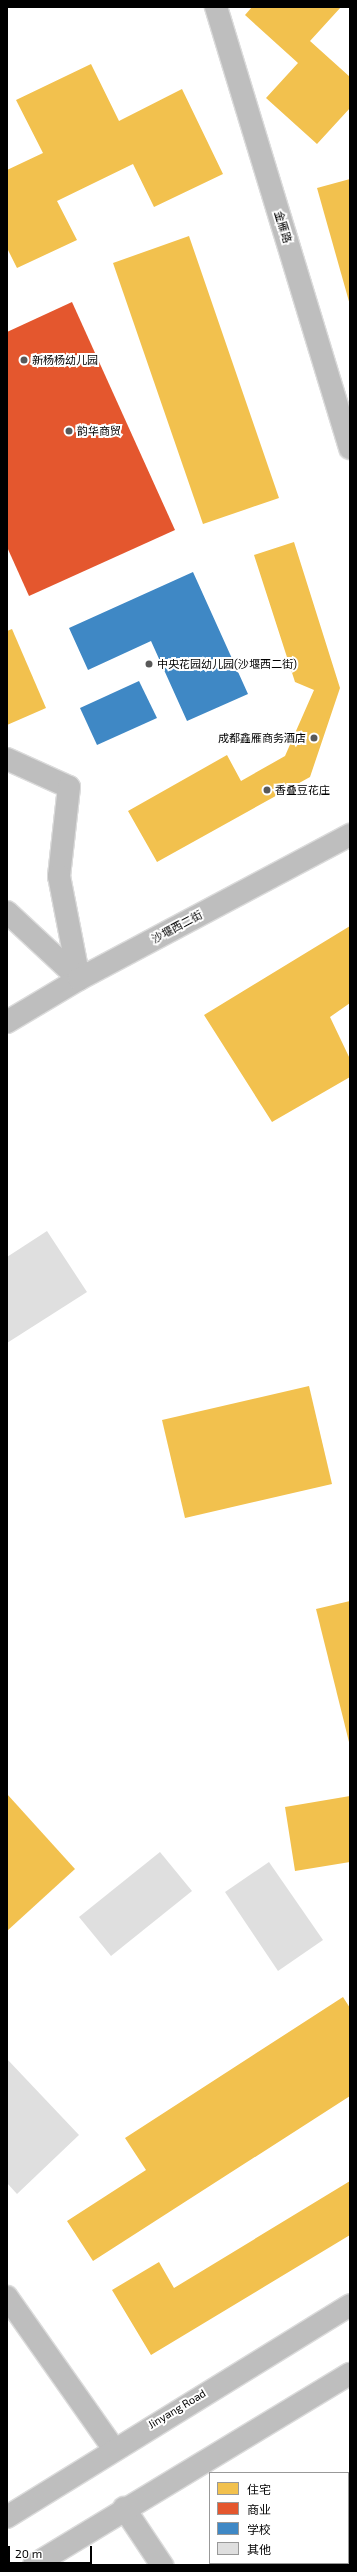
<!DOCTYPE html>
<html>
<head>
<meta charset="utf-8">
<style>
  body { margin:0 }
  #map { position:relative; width:357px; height:2572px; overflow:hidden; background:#fff; font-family:"Exo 2","Noto Sans SC",sans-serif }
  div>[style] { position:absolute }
  .homes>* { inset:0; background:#f2c14e }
  .shops>* { inset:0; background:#e4572e }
  .schools>* { inset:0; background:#3f88c5 }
  .building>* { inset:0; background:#dfdfdf }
  .roads { filter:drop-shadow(1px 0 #dbdbdb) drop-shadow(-1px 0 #dbdbdb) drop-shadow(0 1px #dbdbdb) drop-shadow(0 -1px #dbdbdb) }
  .minor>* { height:22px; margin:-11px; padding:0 11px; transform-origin:11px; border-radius:11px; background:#bebebe }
  .tertiary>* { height:22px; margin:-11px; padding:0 11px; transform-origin:11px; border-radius:11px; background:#bebebe }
  .primary>* { height:22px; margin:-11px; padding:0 11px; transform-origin:11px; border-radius:11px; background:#bebebe }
  .dots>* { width:11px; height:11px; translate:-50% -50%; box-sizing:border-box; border:2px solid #fff; border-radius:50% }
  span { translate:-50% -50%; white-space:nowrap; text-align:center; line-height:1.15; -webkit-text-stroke:4px #fff; paint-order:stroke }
  .street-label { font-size:11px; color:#000 }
  .poi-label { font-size:11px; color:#000 }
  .left { translate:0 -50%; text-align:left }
  .right { translate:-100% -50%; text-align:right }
  .frame { position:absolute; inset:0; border:8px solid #000; pointer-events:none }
  .legend { position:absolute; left:209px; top:2472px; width:140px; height:92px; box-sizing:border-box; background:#fff; border:1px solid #999; margin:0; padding:5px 7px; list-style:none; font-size:12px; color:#000 }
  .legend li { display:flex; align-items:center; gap:8px; height:20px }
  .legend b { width:20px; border:1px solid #999 }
  .scale { position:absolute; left:8px; top:2546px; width:84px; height:18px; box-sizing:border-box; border:2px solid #000; border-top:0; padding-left:5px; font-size:12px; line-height:14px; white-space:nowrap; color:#000; -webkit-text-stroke:3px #fff; paint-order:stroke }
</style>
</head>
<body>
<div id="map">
  <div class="homes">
    <div style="clip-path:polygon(252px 7px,341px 7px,310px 41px,350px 77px,350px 108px,317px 144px,266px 98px,298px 63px,245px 15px)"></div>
    <div style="clip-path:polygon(91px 64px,119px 121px,182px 89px,223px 174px,154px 207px,133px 164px,57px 201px,77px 240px,17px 268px,7px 248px,7px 170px,43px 153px,16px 100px)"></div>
    <div style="clip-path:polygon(350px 179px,350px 305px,317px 188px)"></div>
    <div style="clip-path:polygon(189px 236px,279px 498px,203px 524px,113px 263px)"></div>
    <div style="clip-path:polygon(294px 542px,340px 688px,310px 777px,157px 862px,128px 811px,227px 755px,241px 781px,285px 756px,314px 690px,295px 682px,254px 555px)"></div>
    <div style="clip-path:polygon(12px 629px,46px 708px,7px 725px,7px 631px)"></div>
    <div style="clip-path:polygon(350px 926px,350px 1003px,330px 1017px,350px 1059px,350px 1077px,272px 1122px,204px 1015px)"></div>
    <div style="clip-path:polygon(309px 1386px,332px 1484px,185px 1518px,162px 1420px)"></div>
    <div style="clip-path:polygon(350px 1601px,350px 1742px,349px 1742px,316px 1609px)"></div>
    <div style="clip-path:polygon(7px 1794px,75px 1869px,7px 1931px)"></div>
    <div style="clip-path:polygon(350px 1796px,350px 1862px,295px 1871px,285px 1807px)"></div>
    <div style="clip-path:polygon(343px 1997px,350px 2008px,350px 2096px,93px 2261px,67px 2221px,146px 2170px,125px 2138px)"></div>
    <div style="clip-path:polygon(350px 2181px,350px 2235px,151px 2355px,112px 2290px,159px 2262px,174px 2288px)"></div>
    <div style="clip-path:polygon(350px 2477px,350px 2565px,217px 2565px,348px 2563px)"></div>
  </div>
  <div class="shops">
    <div style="clip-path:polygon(72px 302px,175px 530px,29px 596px,7px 547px,7px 332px)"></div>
  </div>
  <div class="schools">
    <div style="clip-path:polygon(193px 572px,248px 694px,187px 721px,151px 641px,88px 670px,69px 628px)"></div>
    <div style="clip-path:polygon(139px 681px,157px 718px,97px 745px,80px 708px)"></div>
  </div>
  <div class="building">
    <div style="clip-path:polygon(47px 1231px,87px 1292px,7px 1343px,7px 1257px)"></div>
    <div style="clip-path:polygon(160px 1852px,192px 1891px,111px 1956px,79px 1917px)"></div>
    <div style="clip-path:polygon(269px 1862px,323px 1940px,278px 1971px,225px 1892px)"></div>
    <div style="clip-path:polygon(7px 2059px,79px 2135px,17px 2194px,7px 2183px)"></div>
  </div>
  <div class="roads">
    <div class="minor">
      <div style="left:7px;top:759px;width:68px;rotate:24.3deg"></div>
      <div style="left:69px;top:787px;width:90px;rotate:96.4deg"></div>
      <div style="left:59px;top:876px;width:105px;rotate:79deg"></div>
      <div style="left:7px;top:912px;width:98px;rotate:42.9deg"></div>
      <div style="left:7px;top:1022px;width:84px;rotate:-30.8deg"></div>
      <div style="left:79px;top:979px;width:307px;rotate:-28deg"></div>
      <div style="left:7px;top:2297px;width:184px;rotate:54.9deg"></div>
      <div style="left:124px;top:2508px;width:69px;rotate:56.3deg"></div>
    </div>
    <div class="tertiary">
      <div style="left:216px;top:7px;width:461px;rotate:73.1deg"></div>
    </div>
    <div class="primary">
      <div style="left:7px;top:2517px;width:403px;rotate:-31.7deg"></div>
      <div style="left:34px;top:2565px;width:369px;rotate:-31.2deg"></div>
    </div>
  </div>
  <div class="dots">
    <div style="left:24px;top:360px;background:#595959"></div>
    <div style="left:69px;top:431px;background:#595959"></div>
    <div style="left:149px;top:664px;background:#595959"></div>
    <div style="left:314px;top:738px;background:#595959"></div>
    <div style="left:267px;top:790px;background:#595959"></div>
  </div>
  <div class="street-label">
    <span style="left:283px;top:227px;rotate:73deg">金雁路</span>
    <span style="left:177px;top:927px;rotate:-28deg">沙堰西二街</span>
    <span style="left:177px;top:2409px;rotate:-31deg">Jinyang Road</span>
  </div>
  <div class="poi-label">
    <span class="left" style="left:32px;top:360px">新杨杨幼儿园</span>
    <span class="left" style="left:77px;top:431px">韵华商贸</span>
    <span class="left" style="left:157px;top:664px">中央花园幼儿园(沙堰西二街)</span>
    <span class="right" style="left:306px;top:738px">成都鑫雁商务酒店</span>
    <span class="left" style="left:275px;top:790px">香叠豆花庄</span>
  </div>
  <div class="frame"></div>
  <ul class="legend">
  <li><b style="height:11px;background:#f2c14e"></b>住宅</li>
  <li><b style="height:11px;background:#e4572e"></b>商业</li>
  <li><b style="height:11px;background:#3f88c5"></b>学校</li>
  <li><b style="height:11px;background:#dfdfdf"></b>其他</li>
  </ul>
  <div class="scale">20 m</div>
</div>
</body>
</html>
